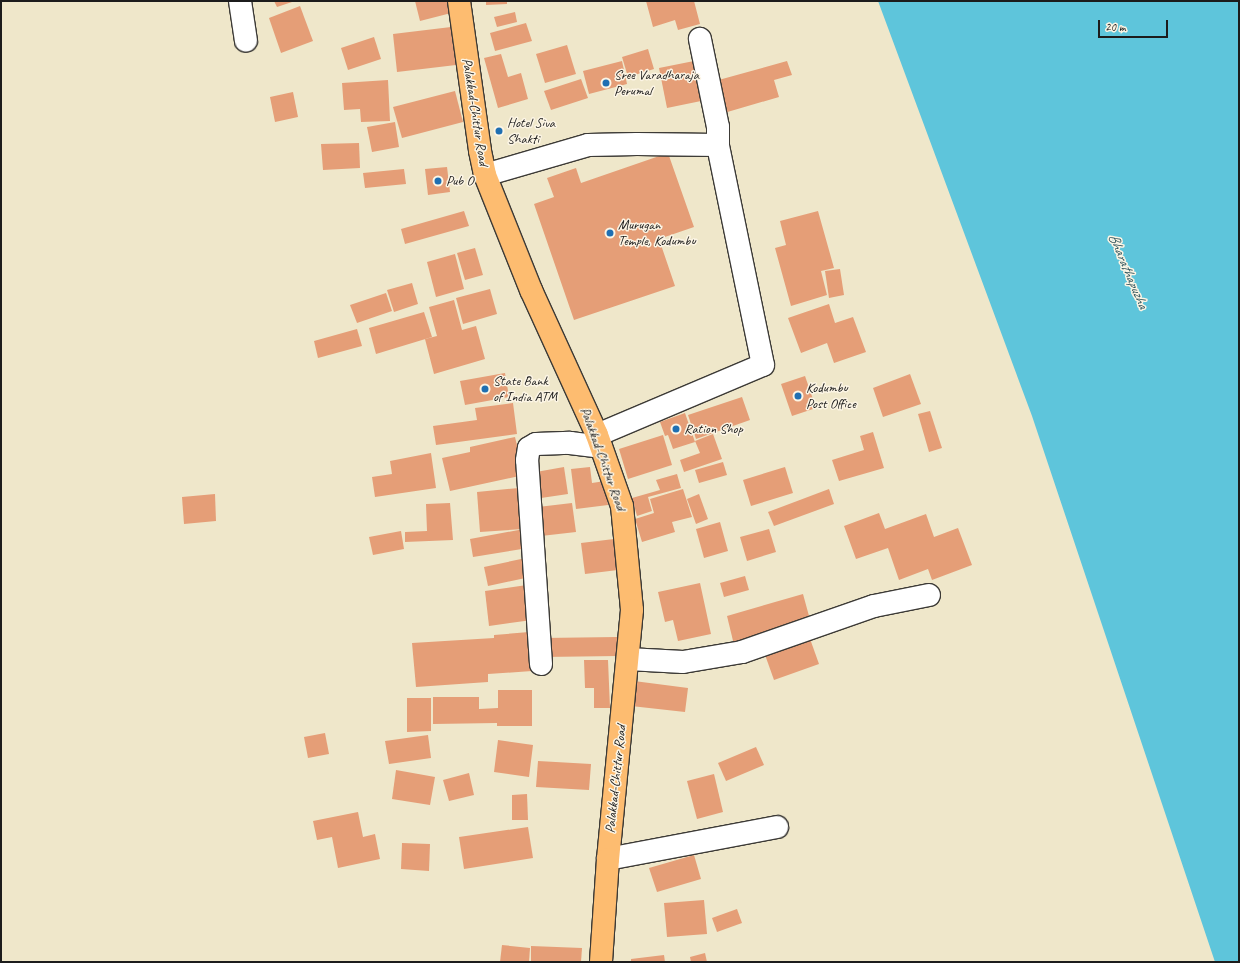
<!DOCTYPE html>
<html>
<head>
<meta charset="utf-8">
<style>
  body { margin:0 }
  #map { position:relative; width:1240px; height:963px; overflow:hidden; background:#efe7ca; font-family:Caveat,sans-serif }
  div>[style] { position:absolute }
  .water>* { inset:0; background:#5ec5db }
  .building>* { inset:0; background:#e59e77 }
  .roads { filter:drop-shadow(1px 0 #3c3a36) drop-shadow(-1px 0 #3c3a36) drop-shadow(0 1px #3c3a36) drop-shadow(0 -1px #3c3a36) }
  .minor>* { height:22px; margin:-11px; padding:0 11px; transform-origin:11px; border-radius:11px; background:#fff }
  .major>* { height:22px; margin:-11px; padding:0 11px; transform-origin:11px; border-radius:11px; background:#fdbc70 }
  .dots>* { width:11px; height:11px; translate:-50% -50%; box-sizing:border-box; border:2px solid #fcf5e5; border-radius:50% }
  span { translate:-50% -50%; white-space:nowrap; text-align:center; line-height:1.15; -webkit-text-stroke:3px #fcf5e5; paint-order:stroke }
  .poi-label { font-size:14px; color:#1c1c1c }
  .left { translate:0 -50%; text-align:left }
  .street-label { font-size:14px; color:#1c1c1c }
  .water-label { font-size:15px; color:#33575f; font-style:italic }
  .frame { position:absolute; inset:0; border:2px solid #1c1c1c; pointer-events:none }
  .scale { position:absolute; left:1098px; top:20px; width:70px; height:18px; box-sizing:border-box; border:2px solid #1c1c1c; border-top:0; padding-left:5px; font-size:12px; line-height:14px; white-space:nowrap; color:#1c1c1c; -webkit-text-stroke:3px #fcf5e5; paint-order:stroke }
</style>
</head>
<body>
<div id="map">
  <div class="water">
    <div style="clip-path:polygon(878px 1px,1239px 1px,1239px 962px,1215px 962px,1032px 416px)"></div>
  </div>
  <div class="building">
    <div style="clip-path:polygon(274px 1px,295px 1px,277px 7px)"></div>
    <div style="clip-path:polygon(415px 1px,456px 1px,459px 11px,420px 21px)"></div>
    <div style="clip-path:polygon(486px 1px,507px 1px,507px 4px,486px 5px)"></div>
    <div style="clip-path:polygon(646px 1px,694px 1px,700px 24px,678px 30px,675px 20px,653px 27px)"></div>
    <div style="clip-path:polygon(300px 6px,313px 41px,281px 53px,269px 18px)"></div>
    <div style="clip-path:polygon(515px 12px,517px 22px,497px 27px,494px 17px)"></div>
    <div style="clip-path:polygon(526px 23px,532px 41px,495px 51px,490px 33px)"></div>
    <div style="clip-path:polygon(451px 27px,456px 65px,397px 72px,393px 34px)"></div>
    <div style="clip-path:polygon(374px 37px,381px 59px,348px 70px,341px 48px)"></div>
    <div style="clip-path:polygon(567px 45px,576px 74px,545px 83px,536px 54px)"></div>
    <div style="clip-path:polygon(648px 49px,654px 69px,628px 77px,622px 57px)"></div>
    <div style="clip-path:polygon(501px 54px,508px 77px,521px 73px,528px 99px,498px 108px,484px 58px)"></div>
    <div style="clip-path:polygon(622px 61px,627px 84px,589px 94px,583px 71px)"></div>
    <div style="clip-path:polygon(694px 61px,701px 101px,667px 108px,659px 68px)"></div>
    <div style="clip-path:polygon(787px 61px,792px 75px,774px 80px,779px 97px,724px 113px,715px 81px)"></div>
    <div style="clip-path:polygon(581px 79px,588px 98px,551px 110px,544px 91px)"></div>
    <div style="clip-path:polygon(388px 80px,390px 121px,361px 122px,360px 109px,344px 110px,342px 83px)"></div>
    <div style="clip-path:polygon(455px 91px,463px 122px,402px 138px,393px 107px)"></div>
    <div style="clip-path:polygon(293px 92px,298px 117px,275px 122px,270px 97px)"></div>
    <div style="clip-path:polygon(395px 122px,399px 147px,372px 152px,367px 127px)"></div>
    <div style="clip-path:polygon(359px 143px,360px 168px,323px 170px,321px 144px)"></div>
    <div style="clip-path:polygon(668px 153px,694px 227px,659px 239px,675px 286px,574px 320px,534px 204px,554px 197px,547px 178px,576px 168px,581px 183px)"></div>
    <div style="clip-path:polygon(447px 167px,450px 192px,428px 195px,425px 169px)"></div>
    <div style="clip-path:polygon(404px 169px,406px 184px,365px 188px,363px 173px)"></div>
    <div style="clip-path:polygon(464px 211px,469px 226px,405px 244px,401px 229px)"></div>
    <div style="clip-path:polygon(818px 211px,834px 268px,821px 271px,827px 295px,791px 306px,775px 248px,786px 245px,780px 221px)"></div>
    <div style="clip-path:polygon(475px 248px,483px 275px,465px 280px,457px 253px)"></div>
    <div style="clip-path:polygon(455px 254px,464px 289px,436px 297px,427px 262px)"></div>
    <div style="clip-path:polygon(840px 269px,844px 295px,829px 298px,825px 271px)"></div>
    <div style="clip-path:polygon(412px 283px,418px 304px,394px 312px,387px 290px)"></div>
    <div style="clip-path:polygon(490px 289px,497px 314px,463px 324px,456px 298px)"></div>
    <div style="clip-path:polygon(386px 293px,392px 311px,357px 323px,350px 305px)"></div>
    <div style="clip-path:polygon(454px 300px,462px 330px,476px 326px,485px 359px,434px 374px,425px 339px,437px 336px,429px 307px)"></div>
    <div style="clip-path:polygon(829px 304px,835px 323px,853px 317px,866px 352px,834px 363px,827px 343px,801px 353px,788px 318px)"></div>
    <div style="clip-path:polygon(424px 312px,432px 337px,376px 354px,369px 328px)"></div>
    <div style="clip-path:polygon(357px 329px,362px 346px,318px 358px,314px 341px)"></div>
    <div style="clip-path:polygon(505px 373px,509px 397px,465px 405px,460px 381px)"></div>
    <div style="clip-path:polygon(910px 374px,921px 404px,883px 417px,873px 388px)"></div>
    <div style="clip-path:polygon(805px 376px,816px 408px,792px 416px,781px 384px)"></div>
    <div style="clip-path:polygon(742px 397px,750px 420px,696px 439px,688px 415px)"></div>
    <div style="clip-path:polygon(513px 403px,517px 434px,436px 445px,433px 426px,477px 420px,475px 408px)"></div>
    <div style="clip-path:polygon(930px 411px,942px 448px,929px 452px,918px 414px)"></div>
    <div style="clip-path:polygon(685px 413px,695px 442px,673px 449px,668px 435px,665px 436px,660px 422px)"></div>
    <div style="clip-path:polygon(873px 432px,884px 468px,839px 481px,832px 460px,864px 450px,860px 436px)"></div>
    <div style="clip-path:polygon(713px 434px,722px 459px,684px 472px,680px 460px,700px 453px,695px 441px)"></div>
    <div style="clip-path:polygon(663px 435px,672px 465px,628px 479px,619px 449px)"></div>
    <div style="clip-path:polygon(515px 437px,524px 475px,450px 491px,442px 458px,470px 452px,470px 447px)"></div>
    <div style="clip-path:polygon(431px 453px,436px 488px,375px 497px,372px 477px,392px 474px,390px 461px)"></div>
    <div style="clip-path:polygon(723px 462px,727px 475px,699px 483px,695px 470px)"></div>
    <div style="clip-path:polygon(564px 467px,568px 494px,541px 498px,536px 472px)"></div>
    <div style="clip-path:polygon(590px 467px,592px 483px,605px 481px,608px 505px,576px 509px,571px 469px)"></div>
    <div style="clip-path:polygon(785px 467px,793px 493px,751px 506px,743px 480px)"></div>
    <div style="clip-path:polygon(677px 474px,681px 488px,648px 497px,652px 511px,637px 516px,632px 498px,660px 490px,656px 480px)"></div>
    <div style="clip-path:polygon(519px 488px,523px 529px,480px 532px,477px 492px)"></div>
    <div style="clip-path:polygon(683px 489px,692px 517px,672px 522px,675px 532px,642px 542px,635px 519px,654px 513px,650px 499px)"></div>
    <div style="clip-path:polygon(829px 489px,834px 504px,774px 526px,768px 512px)"></div>
    <div style="clip-path:polygon(215px 494px,216px 521px,184px 524px,182px 497px)"></div>
    <div style="clip-path:polygon(699px 494px,708px 519px,696px 524px,687px 499px)"></div>
    <div style="clip-path:polygon(450px 503px,453px 540px,405px 542px,405px 532px,427px 531px,426px 504px)"></div>
    <div style="clip-path:polygon(572px 503px,576px 532px,541px 536px,538px 507px)"></div>
    <div style="clip-path:polygon(879px 513px,885px 529px,926px 514px,934px 537px,958px 528px,972px 565px,932px 580px,928px 569px,899px 580px,888px 548px,856px 559px,844px 526px)"></div>
    <div style="clip-path:polygon(720px 522px,728px 551px,704px 558px,696px 529px)"></div>
    <div style="clip-path:polygon(524px 529px,528px 548px,473px 557px,470px 539px)"></div>
    <div style="clip-path:polygon(769px 529px,776px 552px,747px 561px,740px 537px)"></div>
    <div style="clip-path:polygon(401px 531px,404px 549px,373px 555px,369px 537px)"></div>
    <div style="clip-path:polygon(614px 539px,618px 570px,585px 574px,581px 543px)"></div>
    <div style="clip-path:polygon(526px 558px,530px 577px,488px 586px,484px 567px)"></div>
    <div style="clip-path:polygon(745px 576px,749px 590px,724px 597px,720px 583px)"></div>
    <div style="clip-path:polygon(700px 583px,711px 634px,678px 641px,673px 620px,665px 622px,658px 592px)"></div>
    <div style="clip-path:polygon(527px 585px,532px 620px,489px 626px,485px 591px)"></div>
    <div style="clip-path:polygon(803px 594px,812px 627px,735px 649px,727px 616px)"></div>
    <div style="clip-path:polygon(529px 632px,532px 671px,488px 674px,488px 682px,416px 687px,412px 643px,494px 638px,494px 635px)"></div>
    <div style="clip-path:polygon(809px 636px,819px 664px,774px 680px,764px 652px)"></div>
    <div style="clip-path:polygon(617px 637px,618px 656px,543px 657px,543px 638px)"></div>
    <div style="clip-path:polygon(584px 660px,608px 660px,610px 708px,594px 708px,594px 688px,585px 688px)"></div>
    <div style="clip-path:polygon(634px 681px,688px 688px,685px 712px,631px 706px)"></div>
    <div style="clip-path:polygon(498px 690px,532px 690px,532px 726px,497px 726px,497px 723px,433px 724px,433px 697px,479px 697px,479px 709px,498px 708px)"></div>
    <div style="clip-path:polygon(407px 698px,431px 698px,431px 731px,407px 732px)"></div>
    <div style="clip-path:polygon(325px 733px,329px 754px,308px 758px,304px 737px)"></div>
    <div style="clip-path:polygon(428px 735px,431px 758px,389px 764px,385px 741px)"></div>
    <div style="clip-path:polygon(498px 740px,533px 745px,529px 777px,494px 772px)"></div>
    <div style="clip-path:polygon(756px 747px,764px 765px,726px 781px,718px 763px)"></div>
    <div style="clip-path:polygon(538px 761px,591px 764px,589px 790px,536px 787px)"></div>
    <div style="clip-path:polygon(396px 770px,435px 777px,430px 805px,392px 799px)"></div>
    <div style="clip-path:polygon(469px 773px,474px 795px,449px 801px,443px 780px)"></div>
    <div style="clip-path:polygon(714px 774px,723px 812px,697px 819px,687px 781px)"></div>
    <div style="clip-path:polygon(527px 794px,528px 820px,512px 820px,512px 795px)"></div>
    <div style="clip-path:polygon(358px 812px,363px 837px,375px 834px,380px 859px,338px 868px,332px 837px,317px 840px,313px 821px)"></div>
    <div style="clip-path:polygon(528px 827px,533px 858px,464px 869px,459px 837px)"></div>
    <div style="clip-path:polygon(402px 843px,430px 844px,429px 871px,401px 869px)"></div>
    <div style="clip-path:polygon(694px 855px,701px 879px,657px 892px,649px 868px)"></div>
    <div style="clip-path:polygon(704px 900px,707px 934px,667px 937px,664px 903px)"></div>
    <div style="clip-path:polygon(737px 909px,742px 923px,717px 932px,712px 918px)"></div>
    <div style="clip-path:polygon(502px 945px,530px 948px,529px 962px,500px 962px)"></div>
    <div style="clip-path:polygon(531px 946px,582px 948px,581px 962px,531px 962px)"></div>
    <div style="clip-path:polygon(705px 953px,707px 962px,691px 962px,690px 957px)"></div>
    <div style="clip-path:polygon(664px 955px,665px 962px,631px 962px,631px 959px)"></div>
  </div>
  <div class="roads">
    <div class="minor">
      <div style="left:240px;top:1px;width:40px;rotate:81.5deg"></div>
      <div style="left:485px;top:175px;width:107px;rotate:-16.2deg"></div>
      <div style="left:588px;top:145px;width:49px;rotate:-1.2deg"></div>
      <div style="left:637px;top:144px;width:81px;rotate:0.7deg"></div>
      <div style="left:597px;top:435px;width:180px;rotate:-22.9deg"></div>
      <div style="left:763px;top:365px;width:225px;rotate:-101.6deg"></div>
      <div style="left:718px;top:145px;width:18px;rotate:-90deg"></div>
      <div style="left:718px;top:127px;width:90px;rotate:-101.6deg"></div>
      <div style="left:628px;top:659px;width:55px;rotate:3.1deg"></div>
      <div style="left:683px;top:662px;width:60px;rotate:-9.6deg"></div>
      <div style="left:742px;top:652px;width:140px;rotate:-19.2deg"></div>
      <div style="left:874px;top:606px;width:56px;rotate:-11.3deg"></div>
      <div style="left:541px;top:664px;width:204px;rotate:-93.9deg"></div>
      <div style="left:527px;top:460px;width:12px;rotate:-81deg"></div>
      <div style="left:529px;top:448px;width:8px;rotate:-30deg"></div>
      <div style="left:536px;top:444px;width:34px;rotate:-2deg"></div>
      <div style="left:570px;top:443px;width:31px;rotate:7deg"></div>
      <div style="left:608px;top:859px;width:172px;rotate:-10.7deg"></div>
    </div>
    <div class="major">
      <div style="left:459px;top:1px;width:151px;rotate:82deg"></div>
      <div style="left:480px;top:151px;width:25px;rotate:78deg"></div>
      <div style="left:485px;top:175px;width:124px;rotate:68.2deg"></div>
      <div style="left:531px;top:290px;width:159px;rotate:65.5deg"></div>
      <div style="left:597px;top:435px;width:75px;rotate:70.6deg"></div>
      <div style="left:622px;top:506px;width:104px;rotate:84.5deg"></div>
      <div style="left:632px;top:610px;width:250px;rotate:95.5deg"></div>
      <div style="left:608px;top:859px;width:103px;rotate:93.9deg"></div>
    </div>
  </div>
  <div class="dots">
    <div style="left:606px;top:83px;background:#1f6fb2"></div>
    <div style="left:499px;top:131px;background:#1f6fb2"></div>
    <div style="left:438px;top:181px;background:#1f6fb2"></div>
    <div style="left:610px;top:233px;background:#1f6fb2"></div>
    <div style="left:485px;top:389px;background:#1f6fb2"></div>
    <div style="left:798px;top:396px;background:#1f6fb2"></div>
    <div style="left:676px;top:429px;background:#1f6fb2"></div>
  </div>
  <div class="poi-label">
    <span class="left" style="left:614px;top:83px">Sree Varadharaja<br>Perumal</span>
    <span class="left" style="left:507px;top:131px">Hotel Siva<br>Shakti</span>
    <span class="left" style="left:446px;top:181px">Pub O</span>
    <span class="left" style="left:618px;top:233px">Murugan<br>Temple, Kodumbu</span>
    <span class="left" style="left:493px;top:389px">State Bank<br>of India ATM</span>
    <span class="left" style="left:806px;top:396px">Kodumbu<br>Post Office</span>
    <span class="left" style="left:684px;top:429px">Ration Shop</span>
  </div>
  <div class="street-label">
    <span style="left:475px;top:112px;rotate:81deg">Palakkad-Chittur Road</span>
    <span style="left:603px;top:459px;rotate:70deg">Palakkad-Chittur Road</span>
    <span style="left:616px;top:779px;rotate:-84deg">Palakkad-Chittur Road</span>
  </div>
  <div class="water-label">
    <span style="left:1128px;top:271px;rotate:67deg">Bharathapuzha</span>
  </div>
  <div class="frame"></div>
  <div class="scale">20 m</div>
</div>
</body>
</html>
